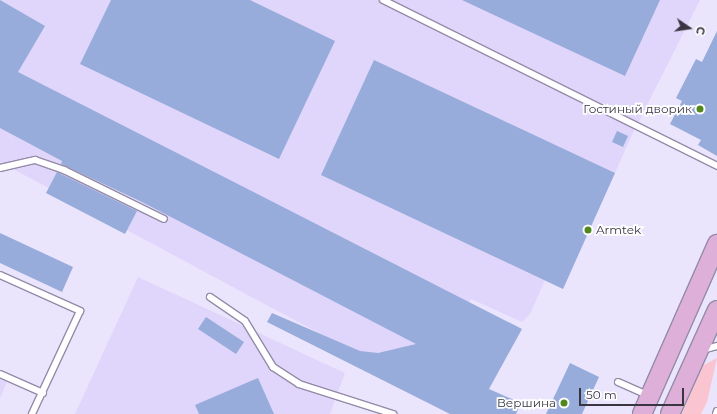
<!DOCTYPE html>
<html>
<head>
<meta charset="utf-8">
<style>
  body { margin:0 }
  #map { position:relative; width:717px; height:414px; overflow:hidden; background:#ebe4fd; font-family:Montserrat,sans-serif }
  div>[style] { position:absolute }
  .built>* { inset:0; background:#e0d6fb }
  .green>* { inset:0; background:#fac5d0 }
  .building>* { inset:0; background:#97acda }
  .roads { filter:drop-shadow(1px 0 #948ca8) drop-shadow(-1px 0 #948ca8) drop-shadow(0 1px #948ca8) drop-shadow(0 -1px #948ca8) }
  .service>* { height:6px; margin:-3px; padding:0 3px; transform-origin:3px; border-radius:3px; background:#fff }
  .primary>* { height:18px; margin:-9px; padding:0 9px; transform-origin:9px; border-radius:9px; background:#deb0d9 }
  .dots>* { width:11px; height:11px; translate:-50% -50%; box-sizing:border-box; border:2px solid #fff; border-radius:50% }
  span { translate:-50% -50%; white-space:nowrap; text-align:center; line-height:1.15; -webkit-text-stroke:3.5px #fff; paint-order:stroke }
  .poi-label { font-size:12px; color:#393642 }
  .right { translate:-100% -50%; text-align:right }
  .left { translate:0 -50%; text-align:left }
  .north { position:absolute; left:669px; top:8px; width:40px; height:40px; -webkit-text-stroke:3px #fff; paint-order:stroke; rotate:103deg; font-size:11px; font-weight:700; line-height:16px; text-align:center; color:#393642 }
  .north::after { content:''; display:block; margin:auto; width:14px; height:18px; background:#393642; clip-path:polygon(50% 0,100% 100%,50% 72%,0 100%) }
  .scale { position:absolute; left:579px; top:388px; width:105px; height:18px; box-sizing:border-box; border:2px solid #393642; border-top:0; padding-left:5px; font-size:12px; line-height:14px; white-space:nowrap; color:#393642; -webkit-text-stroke:3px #fff; paint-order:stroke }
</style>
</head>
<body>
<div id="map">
  <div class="built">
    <div style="clip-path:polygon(0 0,700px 0,631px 137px,563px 289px,545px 280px,530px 314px,522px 322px,471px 299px,423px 389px,0 162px)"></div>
    <div style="clip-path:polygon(138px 277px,345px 373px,330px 414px,75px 414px)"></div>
    <div style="clip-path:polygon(0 379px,7px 382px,0 398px)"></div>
  </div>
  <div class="green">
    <div style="clip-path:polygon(717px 358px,707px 402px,701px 414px,682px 414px,702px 366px)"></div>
  </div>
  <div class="building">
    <div style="clip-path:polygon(0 0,45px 26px,18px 72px,522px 329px,489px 389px,521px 403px,516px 414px,450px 414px,267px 322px,272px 313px,360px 351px,378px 353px,416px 344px,142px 202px,61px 164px,62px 161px,0 128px)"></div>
    <div style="clip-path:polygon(111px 0,250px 0,335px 41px,279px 159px,80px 64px)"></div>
    <div style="clip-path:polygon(462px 0,660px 0,625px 76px)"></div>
    <div style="clip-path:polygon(717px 31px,717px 156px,698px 145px,701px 140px,670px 124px,682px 101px,676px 98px,696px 59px,702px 62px)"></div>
    <div style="clip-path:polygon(374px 60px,615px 173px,563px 289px,321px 175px)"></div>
    <div style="clip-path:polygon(617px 131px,628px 136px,623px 147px,612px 142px)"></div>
    <div style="clip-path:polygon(57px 172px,137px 211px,125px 234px,46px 193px)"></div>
    <div style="clip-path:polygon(0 233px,73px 267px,62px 292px,0 263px)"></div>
    <div style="clip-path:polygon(206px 317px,244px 342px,236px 354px,198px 329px)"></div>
    <div style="clip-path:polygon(570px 363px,599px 377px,582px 414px,546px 414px)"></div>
    <div style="clip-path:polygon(258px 378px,274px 414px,199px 414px,195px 405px)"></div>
  </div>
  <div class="roads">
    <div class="service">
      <div style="left:383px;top:0;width:373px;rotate:26.4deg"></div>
      <div style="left:0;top:168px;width:36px;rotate:-13deg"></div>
      <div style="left:35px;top:160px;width:31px;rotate:19deg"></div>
      <div style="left:64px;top:170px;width:111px;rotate:26.1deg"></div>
      <div style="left:0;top:275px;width:88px;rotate:24.2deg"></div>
      <div style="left:80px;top:311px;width:114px;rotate:115deg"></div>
      <div style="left:210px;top:297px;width:42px;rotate:34.4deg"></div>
      <div style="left:245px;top:321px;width:54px;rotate:58.7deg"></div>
      <div style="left:273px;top:367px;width:31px;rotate:33deg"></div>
      <div style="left:299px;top:384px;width:99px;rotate:17.7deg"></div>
      <div style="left:702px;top:350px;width:16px;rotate:-15deg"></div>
      <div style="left:0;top:374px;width:47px;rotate:23.8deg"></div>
      <div style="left:618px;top:382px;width:34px;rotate:24deg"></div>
      <div style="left:716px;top:414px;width:3px;rotate:-72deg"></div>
    </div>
    <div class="primary">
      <div style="left:642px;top:414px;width:186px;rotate:-66.2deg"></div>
      <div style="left:670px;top:414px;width:114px;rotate:-65.7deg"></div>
    </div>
  </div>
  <div class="dots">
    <div style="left:700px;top:109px;background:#52871e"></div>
    <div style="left:588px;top:230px;background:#52871e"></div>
    <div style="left:564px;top:403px;background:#52871e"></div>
  </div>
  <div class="poi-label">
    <span class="right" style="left:692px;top:109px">Гостиный дворик</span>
    <span class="left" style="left:596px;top:230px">Armtek</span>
    <span class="right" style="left:556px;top:403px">Вершина</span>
  </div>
  <div class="north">С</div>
  <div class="scale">50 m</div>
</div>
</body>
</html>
